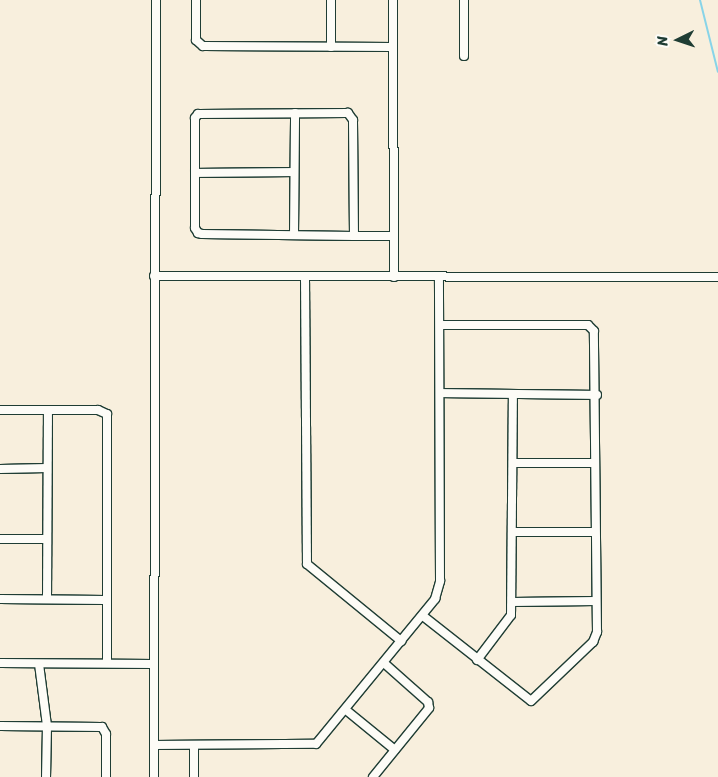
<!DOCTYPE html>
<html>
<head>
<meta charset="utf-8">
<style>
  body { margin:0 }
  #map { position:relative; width:718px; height:777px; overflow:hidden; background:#f8efdd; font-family:Sriracha,sans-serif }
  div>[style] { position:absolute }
  .stream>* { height:2px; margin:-1px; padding:0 1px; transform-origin:1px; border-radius:1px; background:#88d4e8 }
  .roads { filter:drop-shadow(1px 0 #1f3d34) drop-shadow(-1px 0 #1f3d34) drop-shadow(0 1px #1f3d34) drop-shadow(0 -1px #1f3d34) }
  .minor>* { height:8px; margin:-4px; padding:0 4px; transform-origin:4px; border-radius:4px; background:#fdfcf7 }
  span { translate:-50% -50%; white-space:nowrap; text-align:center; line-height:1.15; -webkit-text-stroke:4.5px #fdfcf7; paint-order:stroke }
  .north { position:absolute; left:653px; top:15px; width:50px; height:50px; -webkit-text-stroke:4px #fdfcf7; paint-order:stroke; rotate:266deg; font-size:14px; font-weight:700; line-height:20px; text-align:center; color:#1f3d34 }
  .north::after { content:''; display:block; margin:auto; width:18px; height:22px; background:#1f3d34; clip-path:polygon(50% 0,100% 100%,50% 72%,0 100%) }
</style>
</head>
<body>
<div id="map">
  <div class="stream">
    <div style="left:700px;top:0;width:74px;rotate:76deg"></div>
  </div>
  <div class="roads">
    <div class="minor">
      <div style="left:196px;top:0;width:40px;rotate:90deg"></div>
      <div style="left:196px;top:40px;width:9px;rotate:41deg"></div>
      <div style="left:203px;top:46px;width:190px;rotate:0.3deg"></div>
      <div style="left:331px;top:0;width:47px;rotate:90deg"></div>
      <div style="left:393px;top:0;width:277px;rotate:89.8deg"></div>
      <div style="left:464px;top:0;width:56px;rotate:90deg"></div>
      <div style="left:195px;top:173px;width:98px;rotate:-0.6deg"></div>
      <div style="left:294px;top:235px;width:122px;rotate:-89.5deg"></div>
      <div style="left:354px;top:236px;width:116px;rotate:-90.5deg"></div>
      <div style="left:353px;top:120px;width:9px;rotate:-126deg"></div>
      <div style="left:348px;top:113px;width:150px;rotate:179.6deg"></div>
      <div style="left:198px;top:114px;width:5px;rotate:127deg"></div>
      <div style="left:195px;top:118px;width:110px;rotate:90deg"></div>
      <div style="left:195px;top:228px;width:6px;rotate:59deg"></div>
      <div style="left:198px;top:233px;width:4px;rotate:14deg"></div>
      <div style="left:202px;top:234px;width:152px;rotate:0.8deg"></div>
      <div style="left:354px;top:236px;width:38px"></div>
      <div style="left:154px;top:276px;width:564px;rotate:0.1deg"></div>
      <div style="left:305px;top:278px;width:286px;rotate:89.6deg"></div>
      <div style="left:307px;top:564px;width:122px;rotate:39.3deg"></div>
      <div style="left:440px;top:393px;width:157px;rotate:0.7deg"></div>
      <div style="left:0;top:410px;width:98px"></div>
      <div style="left:98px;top:410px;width:10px;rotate:24deg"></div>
      <div style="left:107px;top:414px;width:249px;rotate:90deg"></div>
      <div style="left:513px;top:463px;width:82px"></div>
      <div style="left:0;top:469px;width:47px;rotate:-1.2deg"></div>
      <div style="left:512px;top:532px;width:83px"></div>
      <div style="left:0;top:539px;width:46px"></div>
      <div style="left:0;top:599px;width:105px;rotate:0.5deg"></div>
      <div style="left:47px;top:599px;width:189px;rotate:-89.7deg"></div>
      <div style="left:512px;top:602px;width:84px;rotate:-0.7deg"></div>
      <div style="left:423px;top:616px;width:137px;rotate:38.2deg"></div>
      <div style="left:531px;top:701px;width:86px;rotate:-43.6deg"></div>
      <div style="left:593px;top:642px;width:11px;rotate:-68deg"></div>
      <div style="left:597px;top:632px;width:301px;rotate:-90.6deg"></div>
      <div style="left:594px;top:331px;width:8px;rotate:-135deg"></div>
      <div style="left:588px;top:325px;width:147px;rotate:180deg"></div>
      <div style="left:477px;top:660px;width:56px;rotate:-52.9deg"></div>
      <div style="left:511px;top:615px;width:221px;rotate:-89.5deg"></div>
      <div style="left:0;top:663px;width:153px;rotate:0.4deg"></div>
      <div style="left:39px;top:664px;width:63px;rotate:82.6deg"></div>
      <div style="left:47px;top:726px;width:51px;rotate:91.1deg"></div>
      <div style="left:346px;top:710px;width:63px;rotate:39.2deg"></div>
      <div style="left:0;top:726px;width:102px;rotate:0.6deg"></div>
      <div style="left:102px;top:727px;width:8px;rotate:60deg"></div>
      <div style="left:106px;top:734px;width:43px;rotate:90deg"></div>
      <div style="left:154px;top:745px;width:162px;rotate:-0.4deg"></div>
      <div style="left:316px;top:744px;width:188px;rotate:-50.6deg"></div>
      <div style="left:435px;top:599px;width:19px;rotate:-74deg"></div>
      <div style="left:440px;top:581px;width:304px;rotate:-90.2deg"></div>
      <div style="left:154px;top:777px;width:777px;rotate:-89.85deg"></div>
      <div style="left:194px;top:777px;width:32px;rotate:-90deg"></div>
      <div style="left:373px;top:777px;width:89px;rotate:-50.9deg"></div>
      <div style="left:429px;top:708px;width:6px;rotate:-99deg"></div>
      <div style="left:428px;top:702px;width:59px;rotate:-138.4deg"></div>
    </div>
  </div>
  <div class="north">N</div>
</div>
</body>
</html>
